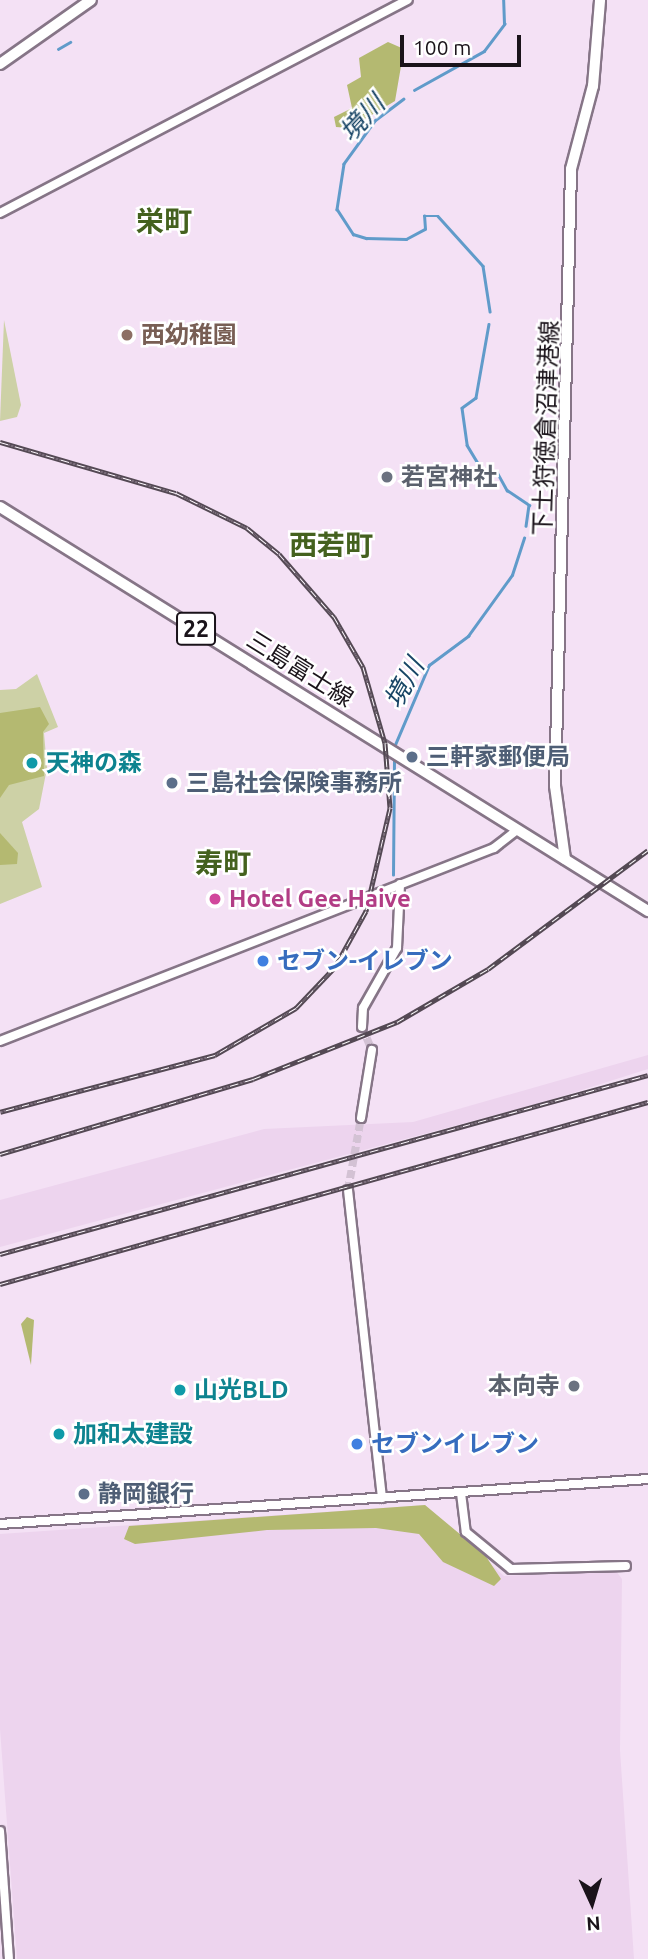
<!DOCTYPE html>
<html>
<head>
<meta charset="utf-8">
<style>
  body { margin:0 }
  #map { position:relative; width:648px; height:1959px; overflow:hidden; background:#f4e1f5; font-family:Ubuntu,"Noto Sans JP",sans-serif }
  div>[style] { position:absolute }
  .built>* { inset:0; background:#edd4ee }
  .green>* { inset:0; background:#cdd1a6 }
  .forest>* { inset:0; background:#b4b971 }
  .stream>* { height:2.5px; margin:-1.25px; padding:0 1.25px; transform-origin:1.25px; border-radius:1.25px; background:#609bca }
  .minor-tunnel>* { height:8px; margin-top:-4px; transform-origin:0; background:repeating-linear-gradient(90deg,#d3c2d4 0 8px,transparent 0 12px) }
  .roads { filter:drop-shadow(2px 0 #867587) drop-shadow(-2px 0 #867587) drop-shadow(0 2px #867587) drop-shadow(0 -2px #867587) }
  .minor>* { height:8px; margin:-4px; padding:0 4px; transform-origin:4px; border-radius:4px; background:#fff }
  .major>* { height:10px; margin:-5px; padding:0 5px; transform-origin:5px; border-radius:5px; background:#fff }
  .rail>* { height:5px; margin-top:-2.5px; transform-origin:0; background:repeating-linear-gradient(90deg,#fff 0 8px,#544954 0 16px); box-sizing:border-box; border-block:2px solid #544954 }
  .dots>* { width:19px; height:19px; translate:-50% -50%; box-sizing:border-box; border:4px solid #fff; border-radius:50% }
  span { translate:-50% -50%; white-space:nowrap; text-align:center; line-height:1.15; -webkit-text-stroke:5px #fff; paint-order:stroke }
  .shield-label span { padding:2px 5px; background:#fff; border:2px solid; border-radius:5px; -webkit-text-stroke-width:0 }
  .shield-label { font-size:23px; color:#1a131a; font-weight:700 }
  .education-label { font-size:24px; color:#785e54; font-weight:700 }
  .left { translate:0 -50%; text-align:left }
  .street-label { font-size:24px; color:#1a131a }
  .worship-label { font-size:24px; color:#5b616d; font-weight:700 }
  .right { translate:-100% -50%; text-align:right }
  .service-label { font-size:24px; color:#4e5e75; font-weight:700 }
  .culture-label { font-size:24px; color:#0d838f; font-weight:700 }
  .hotel-label { font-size:24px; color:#b23c85; font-weight:700 }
  .shop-label { font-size:24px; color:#366cbe; font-weight:700 }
  .water-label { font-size:26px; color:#184566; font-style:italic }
  .quarter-label { font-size:28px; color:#44611e; font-weight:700 }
  .north { position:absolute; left:557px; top:1868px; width:70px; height:70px; -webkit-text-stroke:5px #fff; paint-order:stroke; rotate:176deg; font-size:19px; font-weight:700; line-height:28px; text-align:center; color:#1a131a }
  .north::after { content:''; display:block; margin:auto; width:24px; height:32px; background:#1a131a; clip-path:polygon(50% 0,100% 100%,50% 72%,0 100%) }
  .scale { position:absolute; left:400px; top:35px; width:121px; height:32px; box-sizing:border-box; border:4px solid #1a131a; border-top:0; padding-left:9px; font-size:21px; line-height:24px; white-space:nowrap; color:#1a131a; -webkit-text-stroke:5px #fff; paint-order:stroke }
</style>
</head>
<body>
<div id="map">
  <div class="built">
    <div style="clip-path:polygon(648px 1055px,648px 1069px,544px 1102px,0 1247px,0 1200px,264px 1129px,413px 1122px)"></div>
    <div style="clip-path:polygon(425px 1505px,504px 1576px,616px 1571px,622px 1579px,620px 1750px,634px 1959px,17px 1959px,0 1729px,0 1534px)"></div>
  </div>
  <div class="green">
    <div style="clip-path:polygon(4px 320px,21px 405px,17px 417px,0 421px)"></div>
    <div style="clip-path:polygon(37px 674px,58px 727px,44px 733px,47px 768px,39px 809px,22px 822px,42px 887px,0 904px,0 690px,16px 689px)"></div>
  </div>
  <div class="forest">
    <div style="clip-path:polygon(388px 42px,404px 49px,395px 101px,350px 128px,336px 127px,334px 117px,352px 108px,347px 85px,361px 77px,359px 58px)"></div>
    <div style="clip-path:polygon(40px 707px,49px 724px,43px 732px,44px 776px,9px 785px,0 798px,0 713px)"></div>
    <div style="clip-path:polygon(0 833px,18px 853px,17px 864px,0 865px)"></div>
    <div style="clip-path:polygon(27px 1317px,34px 1320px,31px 1365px,21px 1324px)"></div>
    <div style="clip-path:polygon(425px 1505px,485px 1555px,501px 1579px,494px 1586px,443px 1562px,419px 1534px,376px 1528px,267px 1530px,135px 1544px,124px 1539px,129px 1526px)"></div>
  </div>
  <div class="stream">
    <div style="left:58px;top:49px;width:14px;rotate:-30deg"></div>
    <div style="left:414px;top:90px;width:80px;rotate:-29.1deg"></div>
    <div style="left:484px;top:51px;width:34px;rotate:-53deg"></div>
    <div style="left:504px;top:24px;width:24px;rotate:-92deg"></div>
    <div style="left:404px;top:99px;width:36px;rotate:143deg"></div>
    <div style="left:375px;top:121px;width:53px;rotate:125.8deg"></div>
    <div style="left:344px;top:164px;width:46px;rotate:98.8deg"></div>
    <div style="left:337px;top:209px;width:30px;rotate:57deg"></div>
    <div style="left:353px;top:234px;width:14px;rotate:17deg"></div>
    <div style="left:366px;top:238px;width:40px;rotate:1.4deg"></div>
    <div style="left:406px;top:239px;width:21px;rotate:-28deg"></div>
    <div style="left:425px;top:229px;width:13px;rotate:-94deg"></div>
    <div style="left:424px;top:216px;width:14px"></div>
    <div style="left:438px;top:216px;width:67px;rotate:48deg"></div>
    <div style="left:483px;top:266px;width:46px;rotate:81.2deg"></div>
    <div style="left:489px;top:324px;width:75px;rotate:100deg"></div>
    <div style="left:476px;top:398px;width:17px;rotate:144deg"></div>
    <div style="left:462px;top:408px;width:37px;rotate:82deg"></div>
    <div style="left:467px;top:445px;width:33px;rotate:59deg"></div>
    <div style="left:484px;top:473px;width:13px;rotate:-4deg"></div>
    <div style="left:497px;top:472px;width:21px;rotate:61deg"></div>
    <div style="left:507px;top:490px;width:27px;rotate:34deg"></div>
    <div style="left:529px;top:505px;width:21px;rotate:98deg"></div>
    <div style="left:394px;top:747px;width:89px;rotate:-66.9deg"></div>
    <div style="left:429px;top:665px;width:49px;rotate:-36.6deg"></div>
    <div style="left:468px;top:636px;width:75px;rotate:-54.2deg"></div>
    <div style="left:512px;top:575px;width:39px;rotate:-72deg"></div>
    <div style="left:393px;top:875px;width:118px;rotate:-89.5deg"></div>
  </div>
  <div class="minor-tunnel">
    <div style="left:362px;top:1027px;width:25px;rotate:67deg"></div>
    <div style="left:348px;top:1190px;width:73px;rotate:-79.8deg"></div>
  </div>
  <div class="roads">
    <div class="minor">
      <div style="left:0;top:213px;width:460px;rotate:-27.6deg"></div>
      <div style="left:362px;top:1027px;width:19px;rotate:-87deg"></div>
      <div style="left:363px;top:1008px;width:69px;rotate:-60.5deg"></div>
      <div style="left:397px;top:948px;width:64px;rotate:-87.3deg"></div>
      <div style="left:0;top:1041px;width:530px;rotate:-21.34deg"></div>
      <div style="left:494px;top:848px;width:29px;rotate:-38deg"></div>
      <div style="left:361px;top:1118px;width:69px;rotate:-80.8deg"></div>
      <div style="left:348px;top:1190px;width:310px;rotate:83.7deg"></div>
      <div style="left:461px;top:1493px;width:39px;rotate:83deg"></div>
      <div style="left:466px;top:1532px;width:58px;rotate:39.4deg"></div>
      <div style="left:511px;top:1569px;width:115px;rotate:-1.5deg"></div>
      <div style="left:0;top:1524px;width:650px;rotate:-3.97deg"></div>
      <div style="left:0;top:1831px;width:128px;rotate:86deg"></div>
    </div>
    <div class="major">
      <div style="left:0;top:64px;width:111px;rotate:-35.1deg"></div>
      <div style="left:0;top:507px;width:764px;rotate:31.94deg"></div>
      <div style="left:565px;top:859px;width:74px;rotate:-97.8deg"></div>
      <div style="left:555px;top:786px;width:617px;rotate:-88.51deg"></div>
      <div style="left:571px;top:169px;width:86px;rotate:-75.2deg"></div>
      <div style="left:593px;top:86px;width:86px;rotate:-85.3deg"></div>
    </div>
  </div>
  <div class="rail">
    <div style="left:0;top:442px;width:183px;rotate:16.2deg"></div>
    <div style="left:176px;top:493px;width:79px;rotate:26.2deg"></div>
    <div style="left:247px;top:528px;width:41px;rotate:39.1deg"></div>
    <div style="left:279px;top:554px;width:84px;rotate:48.9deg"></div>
    <div style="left:334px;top:617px;width:58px;rotate:59.9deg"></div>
    <div style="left:363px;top:667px;width:79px;rotate:73.9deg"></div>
    <div style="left:385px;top:743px;width:65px;rotate:85.6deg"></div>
    <div style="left:390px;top:808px;width:106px;rotate:103.1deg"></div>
    <div style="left:366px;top:911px;width:64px;rotate:119deg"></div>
    <div style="left:335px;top:967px;width:57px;rotate:133.6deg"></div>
    <div style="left:296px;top:1008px;width:94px;rotate:149.9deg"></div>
    <div style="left:215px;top:1055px;width:222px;rotate:165.2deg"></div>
    <div style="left:0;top:1154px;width:264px;rotate:-16.5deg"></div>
    <div style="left:253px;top:1079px;width:155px;rotate:-21.6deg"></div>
    <div style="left:397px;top:1022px;width:105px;rotate:-30.2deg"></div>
    <div style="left:488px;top:969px;width:199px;rotate:-36.6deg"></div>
    <div style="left:0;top:1254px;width:672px;rotate:-15.44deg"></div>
    <div style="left:0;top:1284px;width:673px;rotate:-15.69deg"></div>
  </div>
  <div class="dots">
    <div style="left:127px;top:335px;background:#8d6e63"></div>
    <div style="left:387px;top:477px;background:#6b7280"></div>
    <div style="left:412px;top:757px;background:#5c6f8a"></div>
    <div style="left:32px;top:763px;background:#0f9aa8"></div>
    <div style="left:172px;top:783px;background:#5c6f8a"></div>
    <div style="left:215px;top:899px;background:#d1479c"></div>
    <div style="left:263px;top:961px;background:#3f7fe0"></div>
    <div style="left:574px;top:1386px;background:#6b7280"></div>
    <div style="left:180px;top:1390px;background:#0f9aa8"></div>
    <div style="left:59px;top:1434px;background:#0f9aa8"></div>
    <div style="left:357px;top:1444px;background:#3f7fe0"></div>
    <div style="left:84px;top:1494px;background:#5c6f8a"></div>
  </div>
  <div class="shield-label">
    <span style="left:196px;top:629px">22</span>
  </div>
  <div class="education-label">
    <span class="left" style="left:141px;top:335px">西幼稚園</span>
  </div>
  <div class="street-label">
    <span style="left:546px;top:428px;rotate:-88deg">下土狩徳倉沼津港線</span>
    <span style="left:300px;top:669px;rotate:32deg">三島富士線</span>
  </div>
  <div class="worship-label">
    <span class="left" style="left:401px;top:477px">若宮神社</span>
    <span class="right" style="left:560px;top:1386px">本向寺</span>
  </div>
  <div class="service-label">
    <span class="left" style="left:426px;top:757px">三軒家郵便局</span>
    <span class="left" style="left:186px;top:783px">三島社会保険事務所</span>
    <span class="left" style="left:98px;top:1494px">静岡銀行</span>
  </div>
  <div class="culture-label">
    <span class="left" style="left:46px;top:763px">天神の森</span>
    <span class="left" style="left:194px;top:1390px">山光BLD</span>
    <span class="left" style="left:73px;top:1434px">加和太建設</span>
  </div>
  <div class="hotel-label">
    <span class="left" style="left:229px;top:899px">Hotel Gee Haive</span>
  </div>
  <div class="shop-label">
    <span class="left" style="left:277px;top:961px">セブン-イレブン</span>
    <span class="left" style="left:371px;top:1444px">セブンイレブン</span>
  </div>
  <div class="water-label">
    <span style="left:362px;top:118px;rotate:-47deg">境川</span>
    <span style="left:404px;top:683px;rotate:-61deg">境川</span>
  </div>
  <div class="quarter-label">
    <span style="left:164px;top:221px">栄町</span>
    <span style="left:331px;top:545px">西若町</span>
    <span style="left:223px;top:863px">寿町</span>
  </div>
  <div class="north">N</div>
  <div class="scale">100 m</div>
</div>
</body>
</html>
